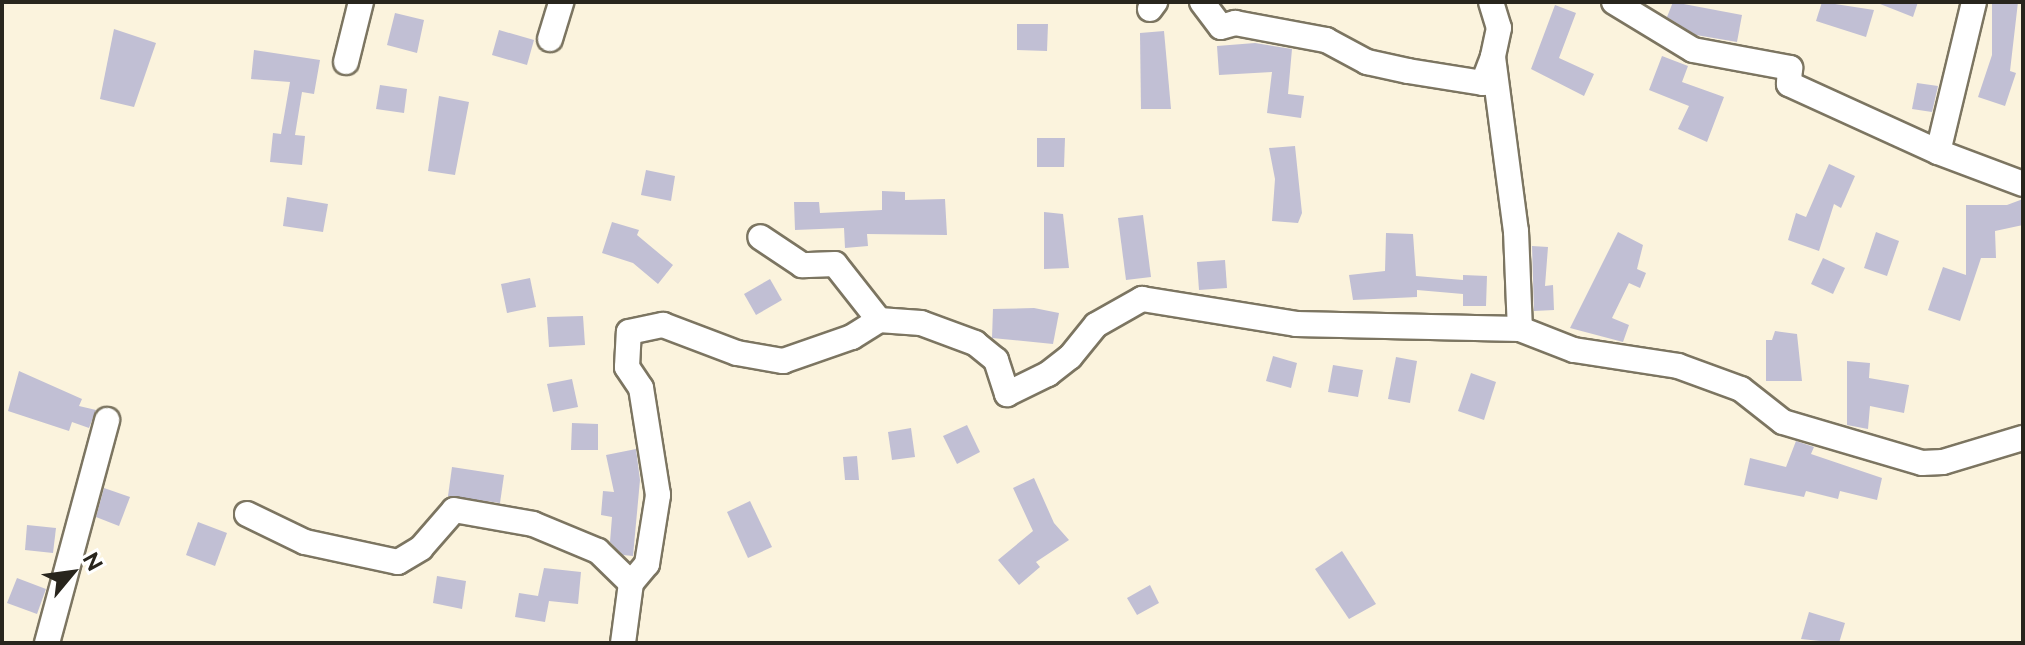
<!DOCTYPE html>
<html>
<head>
<meta charset="utf-8">
<style>
  body { margin:0 }
  #map { position:relative; width:2025px; height:645px; overflow:hidden; background:#fbf3dd; font-family:Raleway,sans-serif }
  div>[style] { position:absolute }
  .building>* { inset:0; background:#c1bfd4 }
  .roads { filter:drop-shadow(2px 0 #7c7561) drop-shadow(-2px 0 #7c7561) drop-shadow(0 2px #7c7561) drop-shadow(0 -2px #7c7561) }
  .minor>* { height:24px; margin:-12px; padding:0 12px; transform-origin:12px; border-radius:12px; background:#fff }
  span { translate:-50% -50%; white-space:nowrap; text-align:center; line-height:1.15; -webkit-text-stroke:8px #fff; paint-order:stroke }
  .frame { position:absolute; inset:0; border:4px solid #28251d; pointer-events:none }
  .north { position:absolute; left:32px; top:533px; width:80px; height:80px; -webkit-text-stroke:6px #fff; paint-order:stroke; rotate:61deg; font-size:22px; font-weight:700; line-height:32px; text-align:center; color:#28251d }
  .north::after { content:''; display:block; margin:auto; width:28px; height:36px; background:#28251d; clip-path:polygon(50% 0,100% 100%,50% 72%,0 100%) }
</style>
</head>
<body>
<div id="map">
  <div class="building">
    <div style="clip-path:polygon(1673px 2px,1742px 15px,1737px 42px,1696px 35px,1667px 17px)"></div>
    <div style="clip-path:polygon(1822px 2px,1874px 10px,1866px 37px,1816px 21px)"></div>
    <div style="clip-path:polygon(1875px 2px,1918px 2px,1913px 17px)"></div>
    <div style="clip-path:polygon(1992px 2px,2018px 2px,2010px 71px,2016px 73px,2005px 106px,1978px 97px,1992px 55px)"></div>
    <div style="clip-path:polygon(1555px 5px,1576px 13px,1559px 58px,1594px 74px,1584px 96px,1531px 69px)"></div>
    <div style="clip-path:polygon(395px 13px,424px 20px,417px 53px,387px 45px)"></div>
    <div style="clip-path:polygon(1017px 24px,1048px 24px,1047px 51px,1017px 50px)"></div>
    <div style="clip-path:polygon(114px 29px,156px 43px,134px 107px,100px 99px)"></div>
    <div style="clip-path:polygon(499px 30px,534px 40px,527px 65px,492px 55px)"></div>
    <div style="clip-path:polygon(1164px 31px,1171px 109px,1141px 109px,1140px 33px)"></div>
    <div style="clip-path:polygon(1255px 43px,1292px 49px,1288px 94px,1304px 96px,1301px 118px,1267px 113px,1272px 72px,1219px 75px,1217px 46px)"></div>
    <div style="clip-path:polygon(254px 50px,320px 60px,314px 94px,302px 92px,295px 135px,305px 136px,302px 165px,270px 162px,273px 133px,281px 134px,290px 82px,251px 79px)"></div>
    <div style="clip-path:polygon(1662px 56px,1688px 66px,1682px 82px,1724px 97px,1707px 142px,1678px 129px,1689px 106px,1649px 90px)"></div>
    <div style="clip-path:polygon(1917px 83px,1938px 86px,1932px 112px,1912px 109px)"></div>
    <div style="clip-path:polygon(380px 85px,407px 89px,404px 113px,376px 109px)"></div>
    <div style="clip-path:polygon(439px 96px,469px 102px,455px 175px,428px 171px)"></div>
    <div style="clip-path:polygon(1037px 138px,1065px 138px,1064px 167px,1037px 167px)"></div>
    <div style="clip-path:polygon(1295px 146px,1302px 213px,1298px 223px,1272px 221px,1275px 179px,1269px 148px)"></div>
    <div style="clip-path:polygon(1829px 164px,1855px 176px,1841px 208px,1834px 204px,1819px 251px,1788px 240px,1796px 213px,1806px 217px)"></div>
    <div style="clip-path:polygon(646px 170px,675px 176px,671px 201px,641px 195px)"></div>
    <div style="clip-path:polygon(882px 191px,905px 192px,905px 200px,945px 199px,947px 235px,867px 234px,868px 246px,845px 248px,844px 228px,795px 230px,794px 202px,819px 202px,820px 213px,882px 210px)"></div>
    <div style="clip-path:polygon(287px 197px,328px 204px,323px 232px,283px 226px)"></div>
    <div style="clip-path:polygon(2023px 199px,2023px 225px,1995px 231px,1996px 258px,1981px 258px,1960px 321px,1928px 310px,1943px 267px,1966px 275px,1966px 205px,2007px 205px)"></div>
    <div style="clip-path:polygon(1044px 212px,1063px 214px,1069px 268px,1044px 269px)"></div>
    <div style="clip-path:polygon(1143px 215px,1151px 277px,1126px 280px,1118px 218px)"></div>
    <div style="clip-path:polygon(612px 222px,639px 230px,637px 235px,673px 265px,658px 284px,633px 263px,602px 253px)"></div>
    <div style="clip-path:polygon(1618px 232px,1643px 245px,1637px 269px,1646px 273px,1640px 288px,1629px 283px,1612px 318px,1629px 325px,1623px 342px,1570px 328px)"></div>
    <div style="clip-path:polygon(1876px 232px,1899px 241px,1887px 276px,1864px 268px)"></div>
    <div style="clip-path:polygon(1386px 233px,1413px 234px,1416px 276px,1463px 280px,1463px 275px,1487px 276px,1486px 306px,1463px 306px,1463px 294px,1417px 290px,1417px 297px,1353px 300px,1349px 275px,1385px 271px)"></div>
    <div style="clip-path:polygon(1532px 246px,1548px 247px,1545px 286px,1553px 285px,1554px 310px,1534px 311px)"></div>
    <div style="clip-path:polygon(1823px 258px,1845px 268px,1833px 294px,1811px 284px)"></div>
    <div style="clip-path:polygon(1225px 260px,1227px 288px,1199px 290px,1197px 262px)"></div>
    <div style="clip-path:polygon(530px 278px,536px 307px,507px 313px,501px 284px)"></div>
    <div style="clip-path:polygon(770px 279px,782px 300px,756px 315px,744px 294px)"></div>
    <div style="clip-path:polygon(1034px 308px,1059px 313px,1053px 344px,992px 338px,993px 309px)"></div>
    <div style="clip-path:polygon(583px 316px,585px 345px,549px 347px,547px 317px)"></div>
    <div style="clip-path:polygon(1775px 331px,1797px 334px,1802px 381px,1766px 381px,1766px 340px,1772px 340px)"></div>
    <div style="clip-path:polygon(1273px 356px,1297px 363px,1291px 388px,1266px 381px)"></div>
    <div style="clip-path:polygon(1396px 357px,1417px 361px,1410px 403px,1388px 399px)"></div>
    <div style="clip-path:polygon(1847px 361px,1870px 363px,1869px 378px,1909px 385px,1904px 413px,1870px 406px,1868px 429px,1847px 425px)"></div>
    <div style="clip-path:polygon(1333px 365px,1363px 370px,1358px 397px,1328px 392px)"></div>
    <div style="clip-path:polygon(19px 371px,82px 399px,79px 406px,96px 410px,89px 428px,72px 422px,69px 431px,8px 411px)"></div>
    <div style="clip-path:polygon(1471px 373px,1496px 382px,1484px 420px,1458px 411px)"></div>
    <div style="clip-path:polygon(572px 379px,578px 407px,553px 412px,547px 384px)"></div>
    <div style="clip-path:polygon(572px 423px,598px 424px,598px 450px,571px 450px)"></div>
    <div style="clip-path:polygon(967px 425px,980px 452px,957px 464px,943px 436px)"></div>
    <div style="clip-path:polygon(911px 428px,915px 457px,892px 460px,888px 432px)"></div>
    <div style="clip-path:polygon(1796px 441px,1814px 447px,1811px 454px,1882px 478px,1877px 500px,1840px 491px,1838px 499px,1806px 491px,1804px 497px,1744px 485px,1750px 458px,1786px 467px)"></div>
    <div style="clip-path:polygon(636px 449px,640px 480px,633px 556px,623px 555px,610px 542px,612px 517px,601px 515px,603px 491px,614px 492px,606px 455px)"></div>
    <div style="clip-path:polygon(857px 456px,859px 480px,845px 480px,843px 457px)"></div>
    <div style="clip-path:polygon(452px 467px,504px 475px,500px 503px,448px 496px)"></div>
    <div style="clip-path:polygon(1034px 478px,1054px 523px,1069px 540px,1036px 562px,1040px 567px,1019px 585px,998px 560px,1033px 531px,1013px 488px)"></div>
    <div style="clip-path:polygon(104px 488px,130px 497px,119px 526px,96px 517px)"></div>
    <div style="clip-path:polygon(750px 501px,772px 547px,748px 558px,727px 512px)"></div>
    <div style="clip-path:polygon(198px 522px,227px 533px,215px 566px,186px 555px)"></div>
    <div style="clip-path:polygon(27px 525px,56px 528px,53px 553px,25px 550px)"></div>
    <div style="clip-path:polygon(1342px 551px,1376px 604px,1349px 619px,1315px 569px)"></div>
    <div style="clip-path:polygon(544px 568px,581px 572px,578px 604px,549px 601px,545px 622px,515px 617px,519px 593px,538px 596px)"></div>
    <div style="clip-path:polygon(437px 576px,466px 581px,462px 609px,433px 603px)"></div>
    <div style="clip-path:polygon(17px 578px,46px 589px,37px 614px,7px 603px)"></div>
    <div style="clip-path:polygon(1150px 585px,1159px 603px,1137px 615px,1127px 598px)"></div>
    <div style="clip-path:polygon(1809px 612px,1845px 623px,1839px 643px,1801px 639px)"></div>
  </div>
  <div class="roads">
    <div class="minor">
      <div style="left:1202px;top:2px;width:31px;rotate:53deg"></div>
      <div style="left:1221px;top:27px;width:15px;rotate:-16deg"></div>
      <div style="left:1235px;top:23px;width:93px;rotate:10.6deg"></div>
      <div style="left:1326px;top:40px;width:47px;rotate:28.2deg"></div>
      <div style="left:1367px;top:62px;width:42px;rotate:12.4deg"></div>
      <div style="left:1408px;top:71px;width:76px;rotate:9.1deg"></div>
      <div style="left:1483px;top:83px;width:28px;rotate:-69deg"></div>
      <div style="left:1491px;top:2px;width:27px;rotate:73deg"></div>
      <div style="left:1499px;top:28px;width:30px;rotate:102deg"></div>
      <div style="left:1493px;top:57px;width:176px;rotate:82.5deg"></div>
      <div style="left:1516px;top:231px;width:98px;rotate:87.7deg"></div>
      <div style="left:1614px;top:2px;width:92px;rotate:31.3deg"></div>
      <div style="left:1693px;top:50px;width:99px;rotate:10.5deg"></div>
      <div style="left:1790px;top:68px;width:16px;rotate:94deg"></div>
      <div style="left:1789px;top:84px;width:164px;rotate:24.5deg"></div>
      <div style="left:1938px;top:152px;width:91px;rotate:20.6deg"></div>
      <div style="left:1150px;top:9px;width:9px;rotate:-54deg"></div>
      <div style="left:550px;top:39px;width:39px;rotate:-73deg"></div>
      <div style="left:346px;top:62px;width:62px;rotate:-76deg"></div>
      <div style="left:1938px;top:152px;width:154px;rotate:-76.5deg"></div>
      <div style="left:879px;top:320px;width:42px;rotate:4.1deg"></div>
      <div style="left:921px;top:323px;width:58px;rotate:20.3deg"></div>
      <div style="left:975px;top:343px;width:27px;rotate:39deg"></div>
      <div style="left:996px;top:360px;width:36px;rotate:72deg"></div>
      <div style="left:1007px;top:394px;width:46px;rotate:-26deg"></div>
      <div style="left:1048px;top:374px;width:28px;rotate:-38deg"></div>
      <div style="left:1070px;top:357px;width:41px;rotate:-50.9deg"></div>
      <div style="left:1096px;top:325px;width:53px;rotate:-29.5deg"></div>
      <div style="left:1142px;top:299px;width:156px;rotate:9.2deg"></div>
      <div style="left:1296px;top:324px;width:224px;rotate:1.3deg"></div>
      <div style="left:1520px;top:329px;width:58px;rotate:21.3deg"></div>
      <div style="left:1574px;top:350px;width:105px;rotate:8.7deg"></div>
      <div style="left:1678px;top:366px;width:67px;rotate:20.1deg"></div>
      <div style="left:1741px;top:389px;width:53px;rotate:38.2deg"></div>
      <div style="left:1783px;top:422px;width:145px;rotate:16.4deg"></div>
      <div style="left:1922px;top:463px;width:21px;rotate:-3deg"></div>
      <div style="left:1943px;top:462px;width:84px;rotate:-16.7deg"></div>
      <div style="left:247px;top:514px;width:64px;rotate:25.8deg"></div>
      <div style="left:305px;top:542px;width:95px;rotate:12.1deg"></div>
      <div style="left:398px;top:562px;width:27px;rotate:-31deg"></div>
      <div style="left:421px;top:548px;width:50px;rotate:-49deg"></div>
      <div style="left:454px;top:510px;width:80px;rotate:10deg"></div>
      <div style="left:533px;top:524px;width:70px;rotate:22.6deg"></div>
      <div style="left:598px;top:551px;width:46px;rotate:44.1deg"></div>
      <div style="left:47px;top:643px;width:231px;rotate:-74.9deg"></div>
      <div style="left:623px;top:643px;width:61px;rotate:-82.4deg"></div>
      <div style="left:631px;top:583px;width:25px;rotate:-50deg"></div>
      <div style="left:647px;top:564px;width:70px;rotate:-80.9deg"></div>
      <div style="left:658px;top:495px;width:108px;rotate:-99deg"></div>
      <div style="left:641px;top:388px;width:25px;rotate:-124deg"></div>
      <div style="left:627px;top:367px;width:35px;rotate:-87deg"></div>
      <div style="left:629px;top:332px;width:35px;rotate:-12deg"></div>
      <div style="left:663px;top:325px;width:79px;rotate:20.7deg"></div>
      <div style="left:737px;top:353px;width:47px;rotate:9.9deg"></div>
      <div style="left:783px;top:361px;width:73px;rotate:-19.2deg"></div>
      <div style="left:852px;top:337px;width:32px;rotate:-32deg"></div>
      <div style="left:879px;top:320px;width:71px;rotate:-128.2deg"></div>
      <div style="left:835px;top:264px;width:33px;rotate:178deg"></div>
      <div style="left:802px;top:265px;width:50px;rotate:-146.3deg"></div>
    </div>
  </div>
  <div class="frame"></div>
  <div class="north">N</div>
</div>
</body>
</html>
